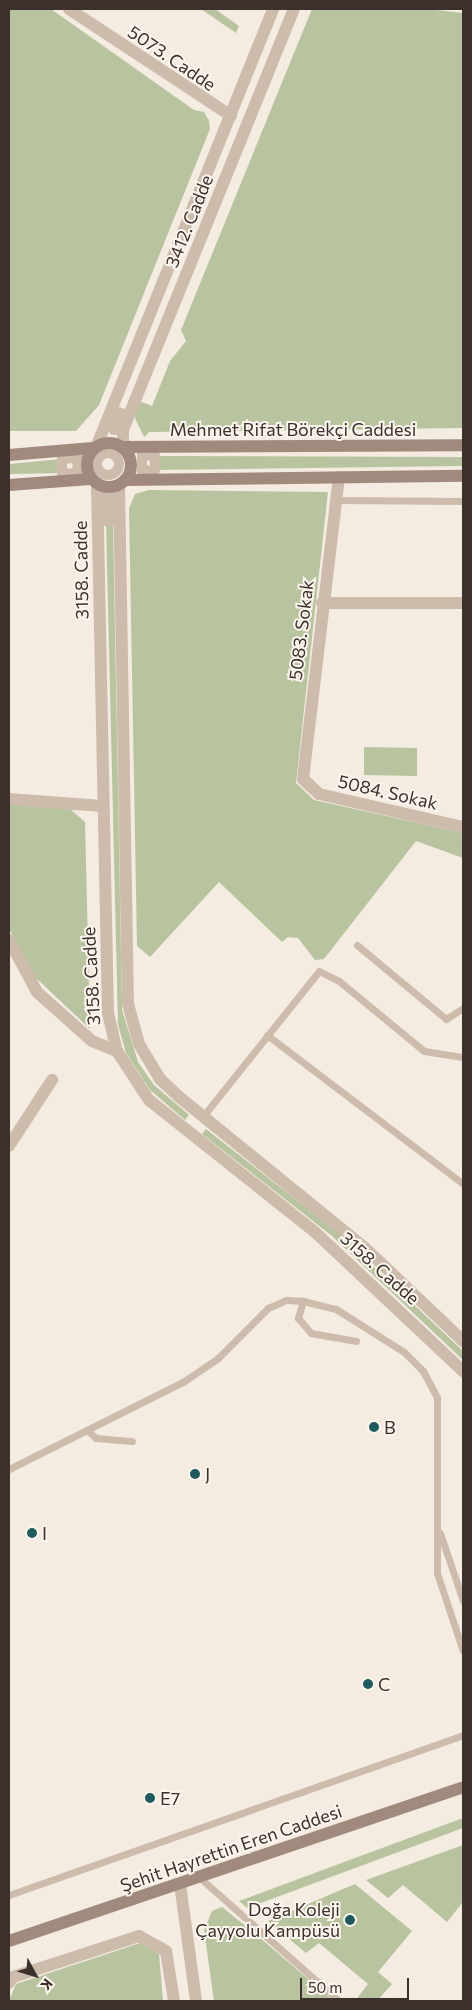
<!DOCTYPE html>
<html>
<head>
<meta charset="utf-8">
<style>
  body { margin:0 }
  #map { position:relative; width:472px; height:2010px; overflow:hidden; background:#f4ebe1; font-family:Commissioner,sans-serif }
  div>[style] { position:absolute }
  .green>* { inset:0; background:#b8c4a0 }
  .service>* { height:7px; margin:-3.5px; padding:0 3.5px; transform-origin:3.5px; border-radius:3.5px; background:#cdbbac }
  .pedestrian>* { height:10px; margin:-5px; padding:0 5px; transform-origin:5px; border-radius:5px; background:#cdbbac }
  .pedestrian>.ring { margin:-5px; padding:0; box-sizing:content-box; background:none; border:10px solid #cdbbac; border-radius:50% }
  .minor>* { height:12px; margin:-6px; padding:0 6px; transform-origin:6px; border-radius:6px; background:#cdbbac }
  .tertiary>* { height:12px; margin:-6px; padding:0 6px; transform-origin:6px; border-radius:6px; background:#cdbbac }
  .secondary>* { height:12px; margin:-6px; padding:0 6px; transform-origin:6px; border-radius:6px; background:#a18a7d }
  .secondary>.ring { margin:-6px; padding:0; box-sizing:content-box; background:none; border:12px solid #a18a7d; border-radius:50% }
  .dots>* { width:14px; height:14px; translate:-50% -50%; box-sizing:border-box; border:2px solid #fbf5ee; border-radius:50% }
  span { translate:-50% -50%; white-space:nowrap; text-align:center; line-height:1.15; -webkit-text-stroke:4px #fbf5ee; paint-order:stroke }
  .street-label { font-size:18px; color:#3b302b }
  .poi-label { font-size:18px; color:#3b302b }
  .left { translate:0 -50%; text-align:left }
  .right { translate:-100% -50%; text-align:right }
  .frame { position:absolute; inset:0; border:10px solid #3b302b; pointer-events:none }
  .north { position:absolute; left:10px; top:1950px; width:50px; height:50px; -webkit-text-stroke:4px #fbf5ee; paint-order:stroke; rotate:129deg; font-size:14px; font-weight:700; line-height:20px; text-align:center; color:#3b302b }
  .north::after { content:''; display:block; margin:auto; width:18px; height:22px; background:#3b302b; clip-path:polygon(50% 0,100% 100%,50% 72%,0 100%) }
  .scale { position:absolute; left:300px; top:1978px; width:109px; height:22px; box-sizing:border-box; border:2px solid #3b302b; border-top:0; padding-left:6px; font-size:15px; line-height:18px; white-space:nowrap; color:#3b302b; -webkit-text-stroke:4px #fbf5ee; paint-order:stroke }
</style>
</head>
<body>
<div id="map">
  <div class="green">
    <div style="clip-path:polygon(9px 9px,51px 9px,194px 110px,204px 112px,209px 121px,210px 129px,99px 405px,76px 431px,9px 431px)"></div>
    <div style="clip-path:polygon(201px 9px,215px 9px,239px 26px,236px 33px)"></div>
    <div style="clip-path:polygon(312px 9px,427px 9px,463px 13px,463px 428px,149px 432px,144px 437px,135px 418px,139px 401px,152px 406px,170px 361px,186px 341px,181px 330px)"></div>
    <div style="clip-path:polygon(155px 456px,463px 457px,463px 466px,155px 470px)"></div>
    <div style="clip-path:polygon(62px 459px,62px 473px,9px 474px,9px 464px)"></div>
    <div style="clip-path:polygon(149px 490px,328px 492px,296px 783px,314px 800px,463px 833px,463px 858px,416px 841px,324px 959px,315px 960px,298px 938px,288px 937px,282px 942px,219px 882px,150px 957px,137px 946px,129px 508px,135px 494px)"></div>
    <div style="clip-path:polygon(106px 521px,113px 521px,122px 1010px,138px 1062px,154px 1085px,189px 1115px,185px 1120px,150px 1090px,126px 1053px,118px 1025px)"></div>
    <div style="clip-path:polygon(364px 747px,417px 748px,417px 776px,364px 775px)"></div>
    <div style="clip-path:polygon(9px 804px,69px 808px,85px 822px,90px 1029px,36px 978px,9px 929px)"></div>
    <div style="clip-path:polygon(206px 1129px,337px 1232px,463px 1351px,463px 1360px,332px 1236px,202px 1134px)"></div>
    <div style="clip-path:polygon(463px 1818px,463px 1828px,247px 1908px,239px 1901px)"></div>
    <div style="clip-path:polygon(463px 1845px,463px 1902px,447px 1922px,403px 1885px,388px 1898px,366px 1880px)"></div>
    <div style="clip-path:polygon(355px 1884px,412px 1931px,378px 1972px,392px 1984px,377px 2001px,355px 2001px,368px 1984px,319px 1943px,306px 1953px,268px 1921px)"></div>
    <div style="clip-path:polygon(222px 1907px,253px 1932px,334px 2001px,214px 2001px,204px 1930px,212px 1911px)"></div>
    <div style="clip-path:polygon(140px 1943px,159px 1954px,163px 2000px,9px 2001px,16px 1984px)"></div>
  </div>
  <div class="service">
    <div style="left:337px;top:500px;width:126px;rotate:0.5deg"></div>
    <div style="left:357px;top:945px;width:116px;rotate:39.7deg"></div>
    <div style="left:446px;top:1019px;width:20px;rotate:-33deg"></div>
    <div style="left:267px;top:1035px;width:246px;rotate:37.2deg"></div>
    <div style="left:204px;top:1115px;width:184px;rotate:-51.4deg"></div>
    <div style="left:319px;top:971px;width:22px;rotate:27deg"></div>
    <div style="left:339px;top:981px;width:110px;rotate:39.5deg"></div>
    <div style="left:424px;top:1051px;width:39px;rotate:9deg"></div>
    <div style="left:356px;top:1341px;width:46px;rotate:-169.9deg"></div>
    <div style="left:311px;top:1333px;width:20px;rotate:-131deg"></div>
    <div style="left:298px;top:1318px;width:18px;rotate:-74deg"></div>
    <div style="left:303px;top:1301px;width:34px;rotate:14deg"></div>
    <div style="left:336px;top:1309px;width:80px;rotate:32.3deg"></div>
    <div style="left:404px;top:1352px;width:27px;rotate:45deg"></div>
    <div style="left:423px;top:1371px;width:30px;rotate:62deg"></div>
    <div style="left:437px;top:1397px;width:176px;rotate:90deg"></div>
    <div style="left:437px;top:1573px;width:82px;rotate:71.6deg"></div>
    <div style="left:87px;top:1430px;width:12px;rotate:42deg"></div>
    <div style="left:96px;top:1438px;width:36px;rotate:5deg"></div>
    <div style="left:9px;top:1469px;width:195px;rotate:-26.6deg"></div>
    <div style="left:183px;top:1382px;width:42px;rotate:-34.4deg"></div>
    <div style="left:218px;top:1358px;width:71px;rotate:-45deg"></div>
    <div style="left:268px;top:1308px;width:20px;rotate:-24deg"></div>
    <div style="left:286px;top:1300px;width:17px;rotate:3deg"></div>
    <div style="left:440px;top:1533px;width:72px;rotate:71.3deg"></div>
    <div style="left:199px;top:1877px;width:187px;rotate:41.5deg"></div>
    <div style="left:9px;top:1895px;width:481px;rotate:-19.4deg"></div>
  </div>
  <div class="pedestrian">
    <div style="left:118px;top:412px;width:6px;rotate:18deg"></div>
    <div style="left:124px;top:414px;width:19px;rotate:122deg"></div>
    <div style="left:114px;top:430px;width:4px;rotate:-104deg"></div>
    <div style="left:113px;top:426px;width:15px;rotate:-70deg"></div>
    <div class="ring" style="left:97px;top:453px;width:12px;height:12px"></div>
    <div style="left:142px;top:455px;width:13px;rotate:4deg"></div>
    <div style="left:155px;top:456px;width:14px;rotate:90deg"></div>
    <div style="left:155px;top:470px;width:13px;rotate:176deg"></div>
    <div style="left:142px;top:471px;width:16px;rotate:-90deg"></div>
    <div style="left:78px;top:458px;width:16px;rotate:94deg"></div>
    <div style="left:77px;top:474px;width:15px;rotate:-176deg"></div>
    <div style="left:62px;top:473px;width:14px;rotate:-90deg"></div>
    <div style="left:62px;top:459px;width:16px;rotate:-4deg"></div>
    <div style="left:106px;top:494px;width:6px"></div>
    <div style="left:112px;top:494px;width:27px;rotate:88deg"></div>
    <div style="left:113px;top:521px;width:7px;rotate:180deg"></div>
    <div style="left:106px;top:521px;width:27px;rotate:-90deg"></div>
  </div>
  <div class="minor">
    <div style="left:69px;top:9px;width:194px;rotate:33.4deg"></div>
    <div style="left:339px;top:477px;width:304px;rotate:96.8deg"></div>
    <div style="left:303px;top:779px;width:22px;rotate:43deg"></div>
    <div style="left:319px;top:794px;width:148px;rotate:12.9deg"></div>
    <div style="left:322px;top:603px;width:141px"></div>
    <div style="left:9px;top:799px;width:93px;rotate:4.3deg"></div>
    <div style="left:9px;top:940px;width:59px;rotate:61.7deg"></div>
    <div style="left:37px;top:992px;width:74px;rotate:41.7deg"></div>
    <div style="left:92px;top:1041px;width:27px;rotate:22deg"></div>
    <div style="left:9px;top:1146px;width:79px;rotate:-56.9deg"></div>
    <div style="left:180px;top:1884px;width:118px;rotate:82.2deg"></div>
    <div style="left:9px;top:1983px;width:7px;rotate:-56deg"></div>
    <div style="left:13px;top:1977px;width:133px;rotate:-18deg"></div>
    <div style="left:139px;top:1936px;width:31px;rotate:29deg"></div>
    <div style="left:166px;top:1951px;width:51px;rotate:80.9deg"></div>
  </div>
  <div class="tertiary">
    <div style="left:97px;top:445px;width:470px;rotate:-68deg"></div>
    <div style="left:123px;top:447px;width:17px;rotate:-90deg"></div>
    <div style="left:123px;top:430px;width:454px;rotate:-67.9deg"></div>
    <div style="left:97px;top:484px;width:529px;rotate:88.81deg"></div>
    <div style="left:108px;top:1013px;width:39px;rotate:77deg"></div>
    <div style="left:117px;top:1051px;width:59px;rotate:56.9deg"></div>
    <div style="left:149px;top:1100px;width:213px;rotate:38.5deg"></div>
    <div style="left:316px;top:1233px;width:202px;rotate:43.2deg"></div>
    <div style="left:119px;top:485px;width:519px;rotate:89.01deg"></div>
    <div style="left:128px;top:1004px;width:41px;rotate:74.6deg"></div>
    <div style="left:139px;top:1044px;width:41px;rotate:59deg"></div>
    <div style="left:160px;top:1079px;width:25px;rotate:43deg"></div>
    <div style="left:178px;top:1096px;width:240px;rotate:39.1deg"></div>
    <div style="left:364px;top:1247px;width:137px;rotate:43.5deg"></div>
  </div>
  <div class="secondary">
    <div class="ring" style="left:87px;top:443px;width:32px;height:32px"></div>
    <div style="left:123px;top:447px;width:340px;rotate:-0.3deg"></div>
    <div style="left:9px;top:455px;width:84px;rotate:-4.8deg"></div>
    <div style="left:125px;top:480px;width:338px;rotate:-0.7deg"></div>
    <div style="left:9px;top:485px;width:82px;rotate:-4.2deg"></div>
    <div style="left:9px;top:1941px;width:479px;rotate:-18.7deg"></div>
  </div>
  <div class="dots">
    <div style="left:374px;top:1427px;background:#1f5a5e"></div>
    <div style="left:195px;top:1474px;background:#1f5a5e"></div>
    <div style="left:32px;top:1533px;background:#1f5a5e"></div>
    <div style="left:368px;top:1684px;background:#1f5a5e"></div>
    <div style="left:150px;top:1798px;background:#1f5a5e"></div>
    <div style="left:350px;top:1920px;background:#1f5a5e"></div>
  </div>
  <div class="street-label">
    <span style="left:172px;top:58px;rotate:34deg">5073. Cadde</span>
    <span style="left:189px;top:221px;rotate:-68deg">3412. Cadde</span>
    <span style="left:293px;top:429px">Mehmet Rifat Börekçi Caddesi</span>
    <span style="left:81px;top:570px;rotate:-91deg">3158. Cadde</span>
    <span style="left:301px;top:630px;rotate:-83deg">5083. Sokak</span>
    <span style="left:388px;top:792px;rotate:13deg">5084. Sokak</span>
    <span style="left:91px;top:976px;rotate:-93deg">3158. Cadde</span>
    <span style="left:380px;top:1268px;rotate:42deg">3158. Cadde</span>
    <span style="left:231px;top:1848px;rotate:-19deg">Şehit Hayrettin Eren Caddesi</span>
  </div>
  <div class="poi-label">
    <span class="left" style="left:384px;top:1427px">B</span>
    <span class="left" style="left:205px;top:1474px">J</span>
    <span class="left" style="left:42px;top:1533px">I</span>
    <span class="left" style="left:378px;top:1684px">C</span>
    <span class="left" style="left:160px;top:1798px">E7</span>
    <span class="right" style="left:340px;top:1920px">Doğa Koleji<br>Çayyolu Kampüsü</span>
  </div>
  <div class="frame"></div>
  <div class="north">K</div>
  <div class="scale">50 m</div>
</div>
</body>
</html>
